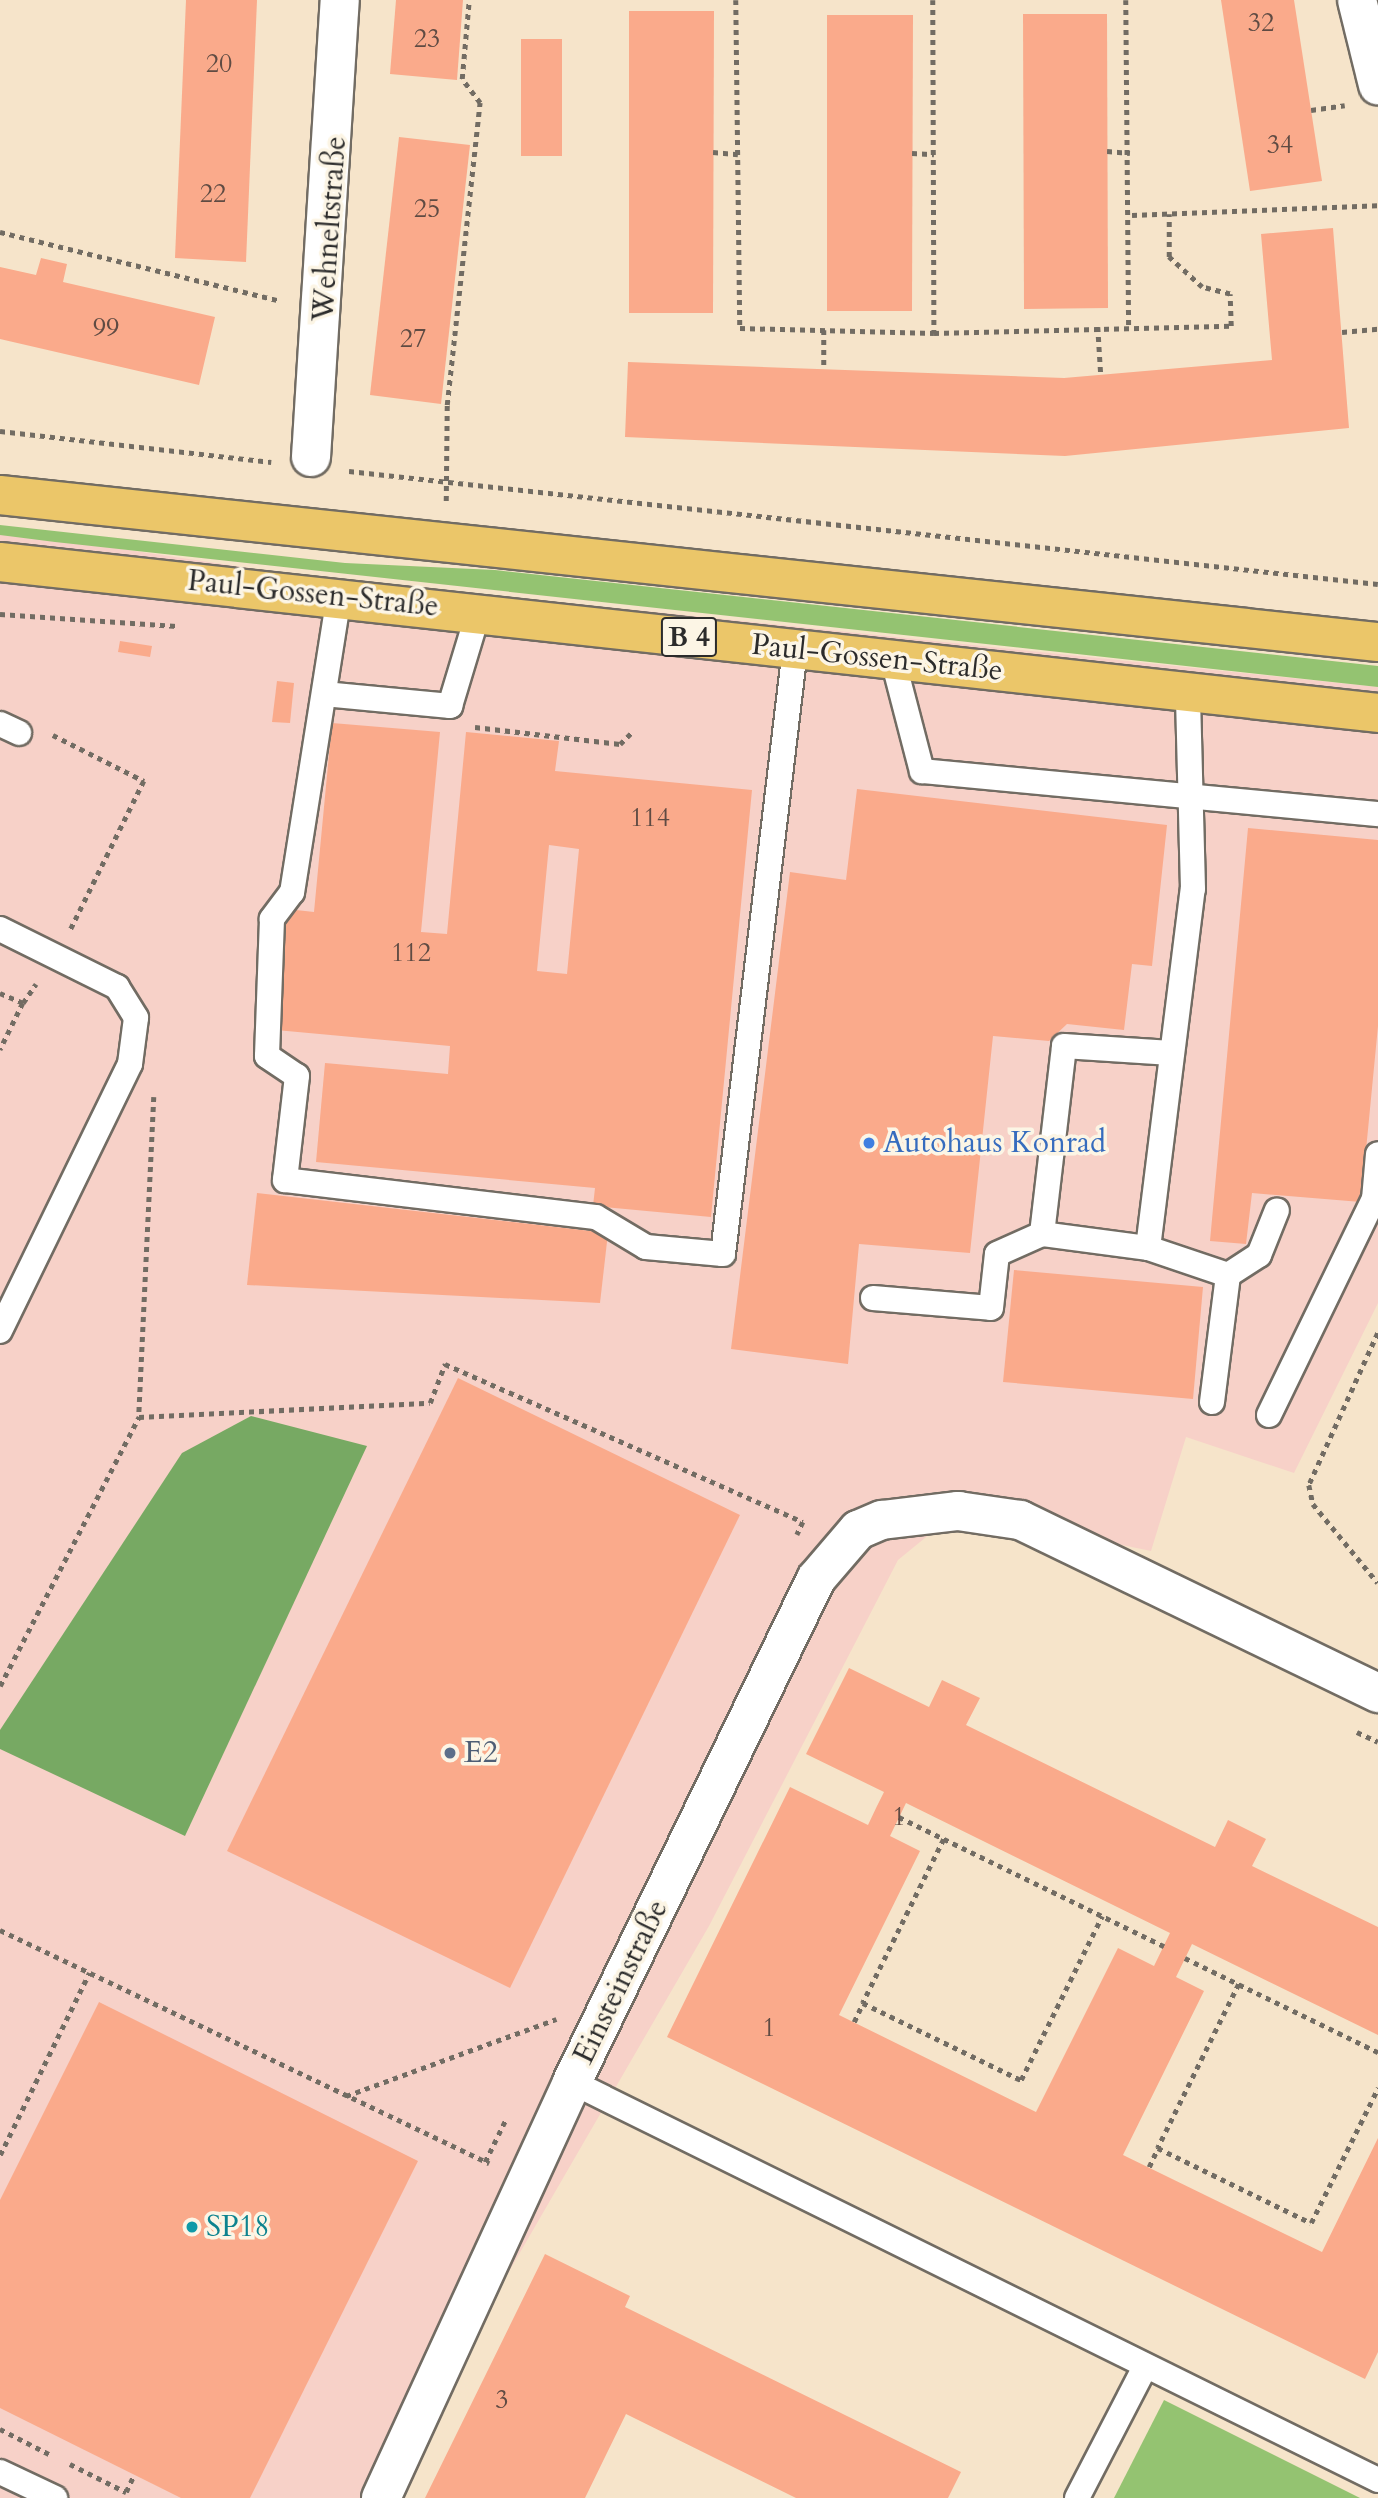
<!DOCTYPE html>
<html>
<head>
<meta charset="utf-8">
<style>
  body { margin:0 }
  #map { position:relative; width:1378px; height:2498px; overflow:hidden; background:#f6e4ca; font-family:Cardo,serif }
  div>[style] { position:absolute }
  .built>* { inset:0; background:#f7d1c8 }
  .green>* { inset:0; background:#94c371 }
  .forest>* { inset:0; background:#77a963 }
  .building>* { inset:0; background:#faaa8b }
  .path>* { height:4.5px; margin-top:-2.25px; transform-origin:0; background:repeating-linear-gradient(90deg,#726c63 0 5px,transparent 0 10px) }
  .roads { filter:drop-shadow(2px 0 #726c63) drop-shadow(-2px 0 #726c63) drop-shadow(0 2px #726c63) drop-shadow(0 -2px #726c63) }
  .lane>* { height:24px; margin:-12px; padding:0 12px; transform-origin:12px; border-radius:12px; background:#fff }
  .street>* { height:38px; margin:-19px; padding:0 19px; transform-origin:19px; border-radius:19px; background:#fff }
  .primary>* { height:38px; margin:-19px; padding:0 19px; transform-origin:19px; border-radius:19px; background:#ebc669 }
  .dots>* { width:19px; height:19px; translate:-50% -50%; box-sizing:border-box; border:4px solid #fcf5e5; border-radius:50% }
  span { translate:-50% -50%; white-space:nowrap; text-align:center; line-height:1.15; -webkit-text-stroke:7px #fcf5e5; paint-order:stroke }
  .number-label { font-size:26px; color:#5f4b43 }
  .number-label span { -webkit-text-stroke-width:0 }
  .shield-label span { padding:2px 5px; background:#fcf5e5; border:2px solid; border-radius:5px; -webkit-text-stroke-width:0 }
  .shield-label { font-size:28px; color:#2b2b2b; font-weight:700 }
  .street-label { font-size:30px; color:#2b2b2b }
  .shop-label { font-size:30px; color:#366cbe }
  .left { translate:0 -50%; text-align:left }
  .service-label { font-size:30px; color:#4e5e75 }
  .culture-label { font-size:30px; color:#0d838f }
</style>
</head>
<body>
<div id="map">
  <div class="built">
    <div style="clip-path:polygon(0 531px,289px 574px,1378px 687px,1378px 1303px,1294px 1473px,1186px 1437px,1151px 1551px,958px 1511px,898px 1560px,709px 1926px,378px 2498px,0 2498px)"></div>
  </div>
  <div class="green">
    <div style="clip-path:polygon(0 525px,345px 563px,495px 570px,1378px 666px,1378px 687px,55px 542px,0 535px)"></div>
    <div style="clip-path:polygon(1164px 2400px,1360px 2498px,1114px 2498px)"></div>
  </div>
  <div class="forest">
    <div style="clip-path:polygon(251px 1416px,367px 1446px,185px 1836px,0 1749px,0 1730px,182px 1453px)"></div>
  </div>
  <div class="building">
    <div style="clip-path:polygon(186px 0,257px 0,246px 262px,175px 258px)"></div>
    <div style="clip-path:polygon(396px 0,463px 0,457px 80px,390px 74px)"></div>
    <div style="clip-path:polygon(1221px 0,1294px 0,1322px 181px,1250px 191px)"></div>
    <div style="clip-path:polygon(629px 11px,714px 11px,713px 313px,629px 313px)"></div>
    <div style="clip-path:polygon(1023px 14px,1107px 14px,1108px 308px,1024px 309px)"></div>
    <div style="clip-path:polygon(827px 15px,913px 15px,912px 311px,827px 311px)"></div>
    <div style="clip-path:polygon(521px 39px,562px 39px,562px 156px,521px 156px)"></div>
    <div style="clip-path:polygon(399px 137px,470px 145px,441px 404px,370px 395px)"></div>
    <div style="clip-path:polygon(1333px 228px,1349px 428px,1065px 456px,625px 437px,628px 362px,1064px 378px,1272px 360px,1261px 234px)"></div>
    <div style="clip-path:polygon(41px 258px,67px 264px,63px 282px,215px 317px,199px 385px,0 339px,0 267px,36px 275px)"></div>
    <div style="clip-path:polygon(120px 641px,152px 646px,150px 657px,118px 652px)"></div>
    <div style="clip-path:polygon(277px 681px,294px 683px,290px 723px,272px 722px)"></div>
    <div style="clip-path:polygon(evenodd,332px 723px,440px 732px,421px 932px,447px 934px,466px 732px,559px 741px,555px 771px,752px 790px,711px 1217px,593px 1206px,595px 1188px,316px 1162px,325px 1063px,448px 1074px,450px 1046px,276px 1030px,287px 909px,314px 912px,332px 723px,549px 845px,579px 849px,567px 974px,537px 971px,549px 845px)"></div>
    <div style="clip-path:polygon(857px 789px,1167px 825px,1152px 966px,1132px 964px,1124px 1030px,1067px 1024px,1049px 1041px,993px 1036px,970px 1253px,859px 1244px,848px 1364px,731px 1349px,790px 872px,846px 880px)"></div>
    <div style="clip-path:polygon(1248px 828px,1378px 840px,1378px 1026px,1361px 1202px,1252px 1193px,1246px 1244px,1210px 1241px)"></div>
    <div style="clip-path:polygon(257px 1193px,608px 1233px,600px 1303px,247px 1285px)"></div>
    <div style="clip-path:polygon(1014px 1270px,1203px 1287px,1193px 1399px,1003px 1382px)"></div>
    <div style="clip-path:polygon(458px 1378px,740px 1515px,510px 1988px,227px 1851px)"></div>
    <div style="clip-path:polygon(evenodd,849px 1668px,929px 1707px,942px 1680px,980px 1698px,966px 1725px,1215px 1847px,1228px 1820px,1266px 1839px,1252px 1866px,1378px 1927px,1378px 2035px,1192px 1944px,1176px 1977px,1204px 1991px,1123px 2155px,1322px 2252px,1378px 2138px,1378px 2352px,1365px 2379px,667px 2037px,790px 1787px,868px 1825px,877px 1806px,884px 1792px,806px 1754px,849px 1668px,906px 1803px,1170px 1933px,1154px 1966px,1118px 1948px,1036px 2112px,839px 2015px,920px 1851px,890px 1836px,906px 1803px)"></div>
    <div style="clip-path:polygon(99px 2002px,418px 2161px,250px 2498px,181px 2498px,0 2408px,0 2200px)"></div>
    <div style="clip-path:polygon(545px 2254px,630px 2296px,625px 2307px,961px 2472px,948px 2498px,796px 2498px,626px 2414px,585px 2498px,425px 2498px)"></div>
  </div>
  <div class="path">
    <div style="left:736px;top:0;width:328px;rotate:89.3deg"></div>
    <div style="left:740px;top:328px;width:194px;rotate:1.5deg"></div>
    <div style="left:934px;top:333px;width:297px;rotate:-1.4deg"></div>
    <div style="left:1231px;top:326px;width:32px;rotate:-92deg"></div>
    <div style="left:1230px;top:294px;width:29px;rotate:-166deg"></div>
    <div style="left:1202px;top:287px;width:45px;rotate:-137.7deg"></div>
    <div style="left:1169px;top:257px;width:43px;rotate:-90deg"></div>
    <div style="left:933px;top:0;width:333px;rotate:89.8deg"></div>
    <div style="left:1126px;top:0;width:329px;rotate:89.5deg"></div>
    <div style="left:1311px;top:110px;width:34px;rotate:-8deg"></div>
    <div style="left:1107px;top:151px;width:23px;rotate:5deg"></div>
    <div style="left:713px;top:152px;width:25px;rotate:5deg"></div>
    <div style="left:912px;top:153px;width:22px;rotate:3deg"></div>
    <div style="left:1132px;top:215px;width:246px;rotate:-2.3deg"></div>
    <div style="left:0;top:232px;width:289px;rotate:13.8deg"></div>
    <div style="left:1098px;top:327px;width:49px;rotate:86.5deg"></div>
    <div style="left:824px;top:330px;width:38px;rotate:90deg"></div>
    <div style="left:1342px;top:332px;width:36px;rotate:-5deg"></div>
    <div style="left:0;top:431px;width:273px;rotate:6.5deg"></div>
    <div style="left:349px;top:471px;width:1035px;rotate:6.27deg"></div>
    <div style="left:446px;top:501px;width:96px;rotate:-89.4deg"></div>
    <div style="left:447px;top:405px;width:304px;rotate:-83.8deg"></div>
    <div style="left:480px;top:103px;width:30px;rotate:-127deg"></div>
    <div style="left:462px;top:79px;width:79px;rotate:-84.9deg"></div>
    <div style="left:0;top:614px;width:177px;rotate:3.9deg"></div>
    <div style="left:475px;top:727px;width:146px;rotate:6.7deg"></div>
    <div style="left:620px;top:744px;width:17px;rotate:-45deg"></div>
    <div style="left:53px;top:735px;width:102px;rotate:26.8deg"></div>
    <div style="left:144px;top:781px;width:165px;rotate:116.3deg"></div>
    <div style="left:0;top:993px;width:25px;rotate:23deg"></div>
    <div style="left:23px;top:1003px;width:52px;rotate:116.1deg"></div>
    <div style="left:23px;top:1003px;width:23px;rotate:-56deg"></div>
    <div style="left:154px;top:1097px;width:320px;rotate:92.7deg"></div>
    <div style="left:139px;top:1417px;width:291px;rotate:-2.8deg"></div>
    <div style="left:430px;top:1403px;width:42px;rotate:-69deg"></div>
    <div style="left:445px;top:1364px;width:391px;rotate:23.8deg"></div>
    <div style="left:803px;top:1522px;width:14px;rotate:115deg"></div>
    <div style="left:1378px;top:1333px;width:167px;rotate:114.4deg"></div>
    <div style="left:1309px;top:1485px;width:19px;rotate:78deg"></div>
    <div style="left:1313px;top:1504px;width:102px;rotate:50.6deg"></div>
    <div style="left:0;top:1686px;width:303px;rotate:-62.7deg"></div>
    <div style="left:1357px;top:1732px;width:23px;rotate:25deg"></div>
    <div style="left:899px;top:1817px;width:295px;rotate:26deg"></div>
    <div style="left:944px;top:1839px;width:183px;rotate:116.3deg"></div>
    <div style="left:863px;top:2003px;width:176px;rotate:26deg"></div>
    <div style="left:1021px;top:2080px;width:183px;rotate:-63.7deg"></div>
    <div style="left:0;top:1930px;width:542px;rotate:25.48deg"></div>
    <div style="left:1185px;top:1958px;width:215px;rotate:26deg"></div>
    <div style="left:1239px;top:1984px;width:183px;rotate:116.3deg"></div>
    <div style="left:1158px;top:2148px;width:170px;rotate:26.1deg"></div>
    <div style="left:1311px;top:2223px;width:151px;rotate:-63.6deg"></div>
    <div style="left:854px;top:2022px;width:21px;rotate:-65deg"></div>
    <div style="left:346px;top:2096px;width:224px;rotate:-20.1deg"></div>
    <div style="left:0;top:2155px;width:203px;rotate:-63.9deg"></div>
    <div style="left:485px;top:2162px;width:46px;rotate:-64deg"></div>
    <div style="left:1149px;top:2167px;width:21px;rotate:-65deg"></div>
    <div style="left:0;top:2429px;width:55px;rotate:27deg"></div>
    <div style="left:70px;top:2464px;width:63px;rotate:26.6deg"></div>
    <div style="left:126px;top:2492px;width:19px;rotate:-65deg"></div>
  </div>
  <div class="roads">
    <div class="lane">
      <div style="left:339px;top:596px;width:300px;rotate:99deg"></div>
      <div style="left:292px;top:892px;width:34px;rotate:127deg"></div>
      <div style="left:272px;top:919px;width:137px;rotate:92.1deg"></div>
      <div style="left:267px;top:1056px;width:36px;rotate:34deg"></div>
      <div style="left:297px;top:1076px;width:105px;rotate:96.6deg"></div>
      <div style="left:285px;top:1180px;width:313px;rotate:6.8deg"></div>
      <div style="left:596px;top:1217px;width:58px;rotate:31deg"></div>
      <div style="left:646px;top:1247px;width:77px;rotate:5.2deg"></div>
      <div style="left:723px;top:1254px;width:609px;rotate:-83.21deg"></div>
      <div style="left:893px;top:660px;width:115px;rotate:75.4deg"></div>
      <div style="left:922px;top:771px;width:458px;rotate:5.4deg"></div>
      <div style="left:324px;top:694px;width:127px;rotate:5.4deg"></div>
      <div style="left:450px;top:706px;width:97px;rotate:-73.2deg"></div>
      <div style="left:0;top:724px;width:21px;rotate:25deg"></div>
      <div style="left:0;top:929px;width:131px;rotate:26.4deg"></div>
      <div style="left:117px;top:987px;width:36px;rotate:58deg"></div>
      <div style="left:136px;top:1018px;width:46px;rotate:97.4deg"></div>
      <div style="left:130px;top:1064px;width:297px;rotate:116deg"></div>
      <div style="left:1042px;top:1234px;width:107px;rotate:7.5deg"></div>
      <div style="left:1148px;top:1248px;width:362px;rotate:-82.9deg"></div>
      <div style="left:1193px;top:889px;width:197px;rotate:-91.5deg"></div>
      <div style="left:1148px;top:1248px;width:84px;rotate:18.6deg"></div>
      <div style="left:873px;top:1298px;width:118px;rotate:4.8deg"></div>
      <div style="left:991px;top:1308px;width:54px;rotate:-83.7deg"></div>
      <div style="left:997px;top:1254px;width:49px;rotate:-24deg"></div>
      <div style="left:1042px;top:1234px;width:189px;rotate:-83.3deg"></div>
      <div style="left:1064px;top:1046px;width:107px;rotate:3.7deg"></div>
      <div style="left:1212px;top:1402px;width:128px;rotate:-82.8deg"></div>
      <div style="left:1228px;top:1275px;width:37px;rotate:-33deg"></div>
      <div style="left:1259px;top:1255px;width:48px;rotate:-68.2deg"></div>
      <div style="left:1269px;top:1415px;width:240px;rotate:-64.1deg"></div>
      <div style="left:1374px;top:1199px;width:45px;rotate:-84.9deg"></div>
      <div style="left:572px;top:2082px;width:899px;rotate:26.28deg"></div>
      <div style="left:0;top:2472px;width:61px;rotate:25.3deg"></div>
      <div style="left:1077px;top:2498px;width:148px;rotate:-62.6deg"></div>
    </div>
    <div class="street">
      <div style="left:1357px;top:0;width:88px;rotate:76.1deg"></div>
      <div style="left:311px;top:457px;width:458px;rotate:-86.4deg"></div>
      <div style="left:381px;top:2498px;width:458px;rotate:-65.3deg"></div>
      <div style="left:572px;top:2082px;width:559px;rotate:-64.12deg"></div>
      <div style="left:816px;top:1579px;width:65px;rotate:-49.4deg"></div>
      <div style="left:858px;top:1530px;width:26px;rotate:-23deg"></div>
      <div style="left:882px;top:1520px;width:77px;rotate:-6.8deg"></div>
      <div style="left:958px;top:1511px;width:63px;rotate:8.3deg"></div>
      <div style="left:1020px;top:1520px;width:398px;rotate:25.8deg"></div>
    </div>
    <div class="primary">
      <div style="left:0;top:495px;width:1386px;rotate:6.09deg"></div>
      <div style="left:0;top:562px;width:1386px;rotate:6.25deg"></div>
    </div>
  </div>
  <div class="dots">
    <div style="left:869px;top:1143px;background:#3f7fe0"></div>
    <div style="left:450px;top:1753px;background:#5c6f8a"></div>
    <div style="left:192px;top:2227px;background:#0f9aa8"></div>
  </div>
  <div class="number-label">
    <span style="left:1261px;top:23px">32</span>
    <span style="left:427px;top:39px">23</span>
    <span style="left:219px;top:64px">20</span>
    <span style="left:1280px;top:145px">34</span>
    <span style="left:213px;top:194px">22</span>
    <span style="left:427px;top:209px">25</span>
    <span style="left:106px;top:328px">99</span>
    <span style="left:413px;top:339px">27</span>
    <span style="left:650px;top:818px">114</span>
    <span style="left:411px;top:953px">112</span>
    <span style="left:899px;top:1817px">1</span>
    <span style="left:769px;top:2028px">1</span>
    <span style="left:502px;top:2400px">3</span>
  </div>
  <div class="shield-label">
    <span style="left:689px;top:637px">B 4</span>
  </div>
  <div class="street-label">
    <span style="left:330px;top:229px;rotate:-86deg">Wehneltstraße</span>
    <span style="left:313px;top:594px;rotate:6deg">Paul-Gossen-Straße</span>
    <span style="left:877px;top:658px;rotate:6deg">Paul-Gossen-Straße</span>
    <span style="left:621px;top:1982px;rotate:-64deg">Einsteinstraße</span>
  </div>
  <div class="shop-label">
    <span class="left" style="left:883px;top:1143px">Autohaus Konrad</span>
  </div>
  <div class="service-label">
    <span class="left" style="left:464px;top:1753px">E2</span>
  </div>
  <div class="culture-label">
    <span class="left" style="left:206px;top:2227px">SP18</span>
  </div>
</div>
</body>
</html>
